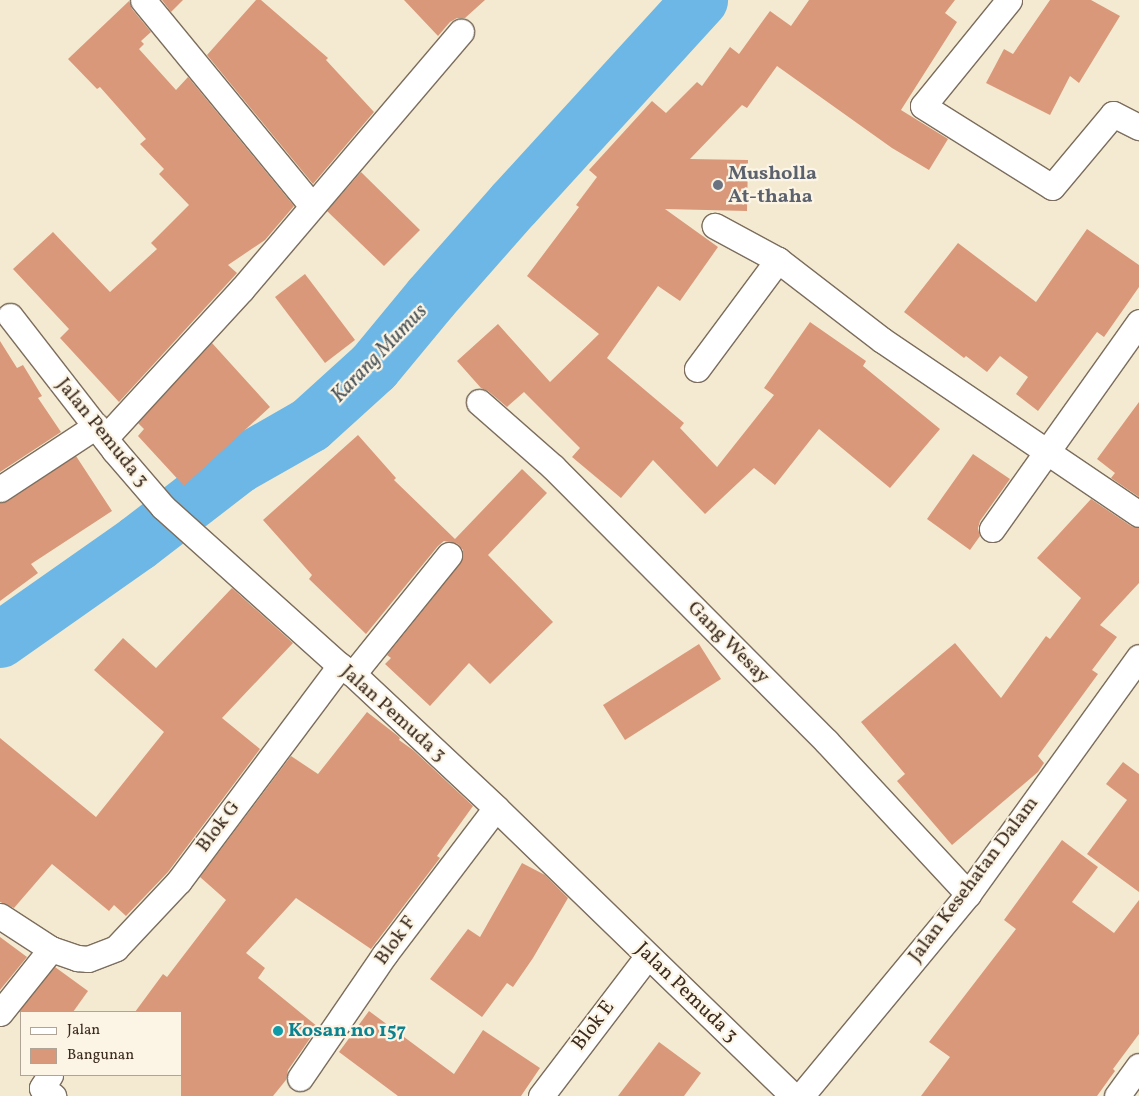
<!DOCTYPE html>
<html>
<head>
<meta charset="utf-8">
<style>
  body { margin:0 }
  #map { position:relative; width:1139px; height:1096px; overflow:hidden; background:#f4ead1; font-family:Vollkorn,serif }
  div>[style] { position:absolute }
  .river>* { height:56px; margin:-28px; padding:0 28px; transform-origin:28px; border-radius:28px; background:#6cb7e5 }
  .building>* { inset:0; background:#da987a }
  .roads { filter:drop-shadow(1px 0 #7c6d5d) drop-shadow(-1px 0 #7c6d5d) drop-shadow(0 1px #7c6d5d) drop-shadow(0 -1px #7c6d5d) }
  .street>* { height:25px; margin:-12.5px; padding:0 12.5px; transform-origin:12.5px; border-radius:12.5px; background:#fff }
  .dots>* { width:14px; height:14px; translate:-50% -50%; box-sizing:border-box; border:2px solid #fcf5e5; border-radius:50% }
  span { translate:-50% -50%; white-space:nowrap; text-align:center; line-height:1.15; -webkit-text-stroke:4.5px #fcf5e5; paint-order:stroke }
  .worship-label { font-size:20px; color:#5b616d; font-weight:700 }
  .left { translate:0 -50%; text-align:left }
  .street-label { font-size:20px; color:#3b2a1e }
  .culture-label { font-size:20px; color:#0d838f; font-weight:700 }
  .water-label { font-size:21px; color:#4a545a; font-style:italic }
  .legend { position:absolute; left:20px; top:1011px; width:162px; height:65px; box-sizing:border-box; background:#fcf5e5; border:1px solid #afa495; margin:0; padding:6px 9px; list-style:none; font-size:15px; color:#3b2a1e }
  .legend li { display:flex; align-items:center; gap:10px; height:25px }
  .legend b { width:25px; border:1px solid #afa495 }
</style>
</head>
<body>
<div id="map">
  <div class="river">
    <div style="left:0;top:640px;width:169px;rotate:-35.1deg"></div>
    <div style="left:138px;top:543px;width:126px;rotate:-37.6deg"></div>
    <div style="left:238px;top:466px;width:83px;rotate:-29.7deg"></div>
    <div style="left:310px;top:425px;width:86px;rotate:-42.2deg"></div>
    <div style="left:374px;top:367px;width:89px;rotate:-50.4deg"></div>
    <div style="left:431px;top:298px;width:125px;rotate:-48.6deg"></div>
    <div style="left:514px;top:204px;width:276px;rotate:-47.6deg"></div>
  </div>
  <div class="building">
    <div style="clip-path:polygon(162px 0,183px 0,171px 12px)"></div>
    <div style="clip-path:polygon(256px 0,261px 0,328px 58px,326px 60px,374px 112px,313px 184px,207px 55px)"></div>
    <div style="clip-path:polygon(404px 0,485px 0,465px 18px,457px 18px,450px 22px,438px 36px)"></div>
    <div style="clip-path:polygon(809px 0,955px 0,945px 13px,957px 22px,901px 110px,948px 139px,929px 170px,892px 148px,777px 66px,747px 108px,742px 105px,690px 159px,748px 160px,747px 211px,665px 209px,718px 247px,680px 301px,658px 286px,607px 358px,684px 423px,680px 428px,717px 467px,774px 395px,764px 388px,810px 322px,866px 361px,863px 366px,940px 429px,890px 488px,819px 429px,775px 485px,754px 468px,705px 514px,653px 460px,621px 498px,572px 457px,580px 448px,524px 392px,507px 407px,488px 391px,481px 388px,457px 361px,498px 324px,550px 382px,599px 334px,527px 276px,579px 207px,576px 205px,597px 177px,589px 170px,652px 101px,666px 113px,697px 82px,702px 86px,730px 47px,739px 54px,770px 11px,791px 26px)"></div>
    <div style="clip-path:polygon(1050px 0,1091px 0,1120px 16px,1079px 83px,1070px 76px,1050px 115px,986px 83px,1004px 49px,1013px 54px)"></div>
    <div style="clip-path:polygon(129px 1px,132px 9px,151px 32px,141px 41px,144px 44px,139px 49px,176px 90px,188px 77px,294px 206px,265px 240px,228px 265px,237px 273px,119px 402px,60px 338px,69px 329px,13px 269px,53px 232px,110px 292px,157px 249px,151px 243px,189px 205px,159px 174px,164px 169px,140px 144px,146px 139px,100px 87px,97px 89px,68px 59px)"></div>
    <div style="clip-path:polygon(361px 172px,420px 230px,384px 266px,327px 211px)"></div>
    <div style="clip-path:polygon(1087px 229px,1139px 265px,1139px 287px,1104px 337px,1097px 332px,1038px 411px,1016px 394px,1028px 377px,1000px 356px,987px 372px,966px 356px,964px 358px,904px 312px,958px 243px,1036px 302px)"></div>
    <div style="clip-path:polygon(305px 274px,355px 340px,325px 363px,275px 297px)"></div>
    <div style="clip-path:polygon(0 341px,17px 368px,23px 365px,42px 396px,38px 398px,61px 432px,0 472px)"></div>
    <div style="clip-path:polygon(212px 343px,270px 407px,184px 486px,138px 436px,144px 429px,138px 423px)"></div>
    <div style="clip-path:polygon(1139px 402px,1139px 497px,1111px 478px,1115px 473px,1097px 459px)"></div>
    <div style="clip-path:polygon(358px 435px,396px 478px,394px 480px,455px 539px,522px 469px,547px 493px,488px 555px,553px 622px,490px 684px,469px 663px,430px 706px,385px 664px,391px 658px,387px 655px,460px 564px,463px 550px,458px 544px,444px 541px,438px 546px,366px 634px,309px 579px,312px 575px,263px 520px)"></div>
    <div style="clip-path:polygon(973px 454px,1010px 479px,980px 521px,978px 528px,980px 536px,970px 550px,927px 519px)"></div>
    <div style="clip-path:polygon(76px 456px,112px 511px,31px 564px,38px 573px,0 601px,0 503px,8px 501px)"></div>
    <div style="clip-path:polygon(1091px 499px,1131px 526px,1139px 528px,1139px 583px,1100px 625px,1117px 637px,1092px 670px,1098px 674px,1038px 756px,1044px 763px,1038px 772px,952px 845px,897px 781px,905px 774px,861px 722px,955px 643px,1001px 698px,1046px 636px,1050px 639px,1081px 598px,1037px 558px)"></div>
    <div style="clip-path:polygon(232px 588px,293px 643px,222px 718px,260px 749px,168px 872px,126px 916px,114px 905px,109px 911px,52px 864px,14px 908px,0 902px,0 738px,96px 817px,164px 732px,94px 670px,123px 638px,156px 668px)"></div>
    <div style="clip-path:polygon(699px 644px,721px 679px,625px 740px,603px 705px)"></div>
    <div style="clip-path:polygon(367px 712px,398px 736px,400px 738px,399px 740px,413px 750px,473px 806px,437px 856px,440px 858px,371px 949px,296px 898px,246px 953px,265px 968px,258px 978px,318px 1027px,288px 1070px,286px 1080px,273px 1096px,181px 1096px,181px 1012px,135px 1012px,163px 974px,167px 977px,226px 900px,200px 877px,291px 756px,318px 774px)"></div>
    <div style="clip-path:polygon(1123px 762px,1139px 774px,1139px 892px,1087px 854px,1127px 800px,1106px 784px)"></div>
    <div style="clip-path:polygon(1062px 840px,1098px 867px,1072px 902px,1114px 933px,1139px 900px,1139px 1034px,1113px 1069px,1115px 1071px,1097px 1096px,921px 1096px,950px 1057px,929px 1042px,1016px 929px,1004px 920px)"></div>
    <div style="clip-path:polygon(522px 863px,545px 875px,568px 898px,533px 958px,513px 987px,507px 983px,482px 1017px,430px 979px,468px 929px,480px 937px)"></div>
    <div style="clip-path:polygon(0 937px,27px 957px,0 990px)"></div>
    <div style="clip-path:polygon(55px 967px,88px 991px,73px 1012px,19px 1012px)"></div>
    <div style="clip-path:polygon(369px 1011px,454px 1074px,483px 1030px,540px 1068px,521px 1096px,398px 1096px,339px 1052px)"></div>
    <div style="clip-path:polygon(659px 1042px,701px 1073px,684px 1096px,618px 1096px)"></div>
  </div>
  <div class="roads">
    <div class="street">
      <div style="left:143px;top:0;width:266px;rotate:50.6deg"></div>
      <div style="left:1009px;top:0;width:136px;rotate:129.1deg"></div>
      <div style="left:923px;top:106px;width:152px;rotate:32.1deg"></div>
      <div style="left:1052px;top:187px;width:95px;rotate:-50.1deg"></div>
      <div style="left:1113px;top:114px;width:29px;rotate:27deg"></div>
      <div style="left:778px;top:260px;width:131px;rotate:37.6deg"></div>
      <div style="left:882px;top:340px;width:310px;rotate:34.1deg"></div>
      <div style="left:10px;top:316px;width:170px;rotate:52.2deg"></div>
      <div style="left:114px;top:450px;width:75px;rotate:49.3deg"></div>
      <div style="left:163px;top:507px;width:238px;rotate:41.9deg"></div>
      <div style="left:340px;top:666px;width:15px;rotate:32deg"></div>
      <div style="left:353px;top:674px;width:196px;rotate:43.1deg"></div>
      <div style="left:496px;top:808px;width:414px;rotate:44.1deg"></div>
      <div style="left:697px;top:369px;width:136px;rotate:-53.4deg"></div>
      <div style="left:778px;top:260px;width:72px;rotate:-151.6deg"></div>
      <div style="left:479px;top:402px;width:98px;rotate:41.3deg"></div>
      <div style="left:553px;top:467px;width:387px;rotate:45.1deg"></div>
      <div style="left:826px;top:741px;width:209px;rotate:47.1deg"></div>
      <div style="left:105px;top:438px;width:202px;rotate:-47.4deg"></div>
      <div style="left:242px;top:289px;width:338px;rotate:-49.6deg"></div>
      <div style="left:0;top:489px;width:115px;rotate:-33.3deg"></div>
      <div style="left:992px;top:529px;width:254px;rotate:-54.6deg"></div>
      <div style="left:353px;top:674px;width:153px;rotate:-51.1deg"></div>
      <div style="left:0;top:916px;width:61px;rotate:32.9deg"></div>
      <div style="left:51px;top:949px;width:28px;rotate:19deg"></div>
      <div style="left:77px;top:958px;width:11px;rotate:5deg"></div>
      <div style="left:88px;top:959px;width:30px;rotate:-21deg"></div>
      <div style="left:116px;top:948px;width:92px;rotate:-46.8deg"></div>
      <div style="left:179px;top:881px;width:269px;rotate:-53.2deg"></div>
      <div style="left:0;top:1013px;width:82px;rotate:-51.4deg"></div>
      <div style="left:50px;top:1075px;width:15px;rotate:122deg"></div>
      <div style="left:42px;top:1088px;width:14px;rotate:36deg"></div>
      <div style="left:300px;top:1078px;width:150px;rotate:-55.6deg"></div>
      <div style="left:385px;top:954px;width:183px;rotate:-52.8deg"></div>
      <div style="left:541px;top:1096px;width:175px;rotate:-52.7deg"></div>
      <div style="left:801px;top:1096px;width:262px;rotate:-50.4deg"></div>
      <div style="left:968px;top:894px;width:292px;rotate:-54.2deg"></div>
      <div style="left:1117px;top:1096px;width:37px;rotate:-54deg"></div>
    </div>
  </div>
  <div class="dots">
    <div style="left:718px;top:185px;background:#6b7280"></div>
    <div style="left:278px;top:1031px;background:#0f9aa8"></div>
  </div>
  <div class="worship-label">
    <span class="left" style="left:728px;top:186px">Musholla<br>At-thaha</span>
  </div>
  <div class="street-label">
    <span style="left:102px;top:433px;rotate:51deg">Jalan Pemuda 3</span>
    <span style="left:728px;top:643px;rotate:45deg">Gang Wesay</span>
    <span style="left:393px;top:714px;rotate:42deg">Jalan Pemuda 3</span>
    <span style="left:219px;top:827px;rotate:-53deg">Blok G</span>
    <span style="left:974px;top:880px;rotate:-53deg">Jalan Kesehatan Dalam</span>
    <span style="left:396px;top:941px;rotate:-54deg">Blok F</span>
    <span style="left:686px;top:993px;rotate:44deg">Jalan Pemuda 3</span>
    <span style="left:594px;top:1026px;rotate:-53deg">Blok E</span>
  </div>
  <div class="culture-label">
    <span class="left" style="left:288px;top:1031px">Kosan no 157</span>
  </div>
  <div class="water-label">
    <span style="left:380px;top:354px;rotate:-46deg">Karang Mumus</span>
  </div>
  <ul class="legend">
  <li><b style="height:6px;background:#fff"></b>Jalan</li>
  <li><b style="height:14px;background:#da987a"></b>Bangunan</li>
  </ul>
</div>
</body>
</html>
